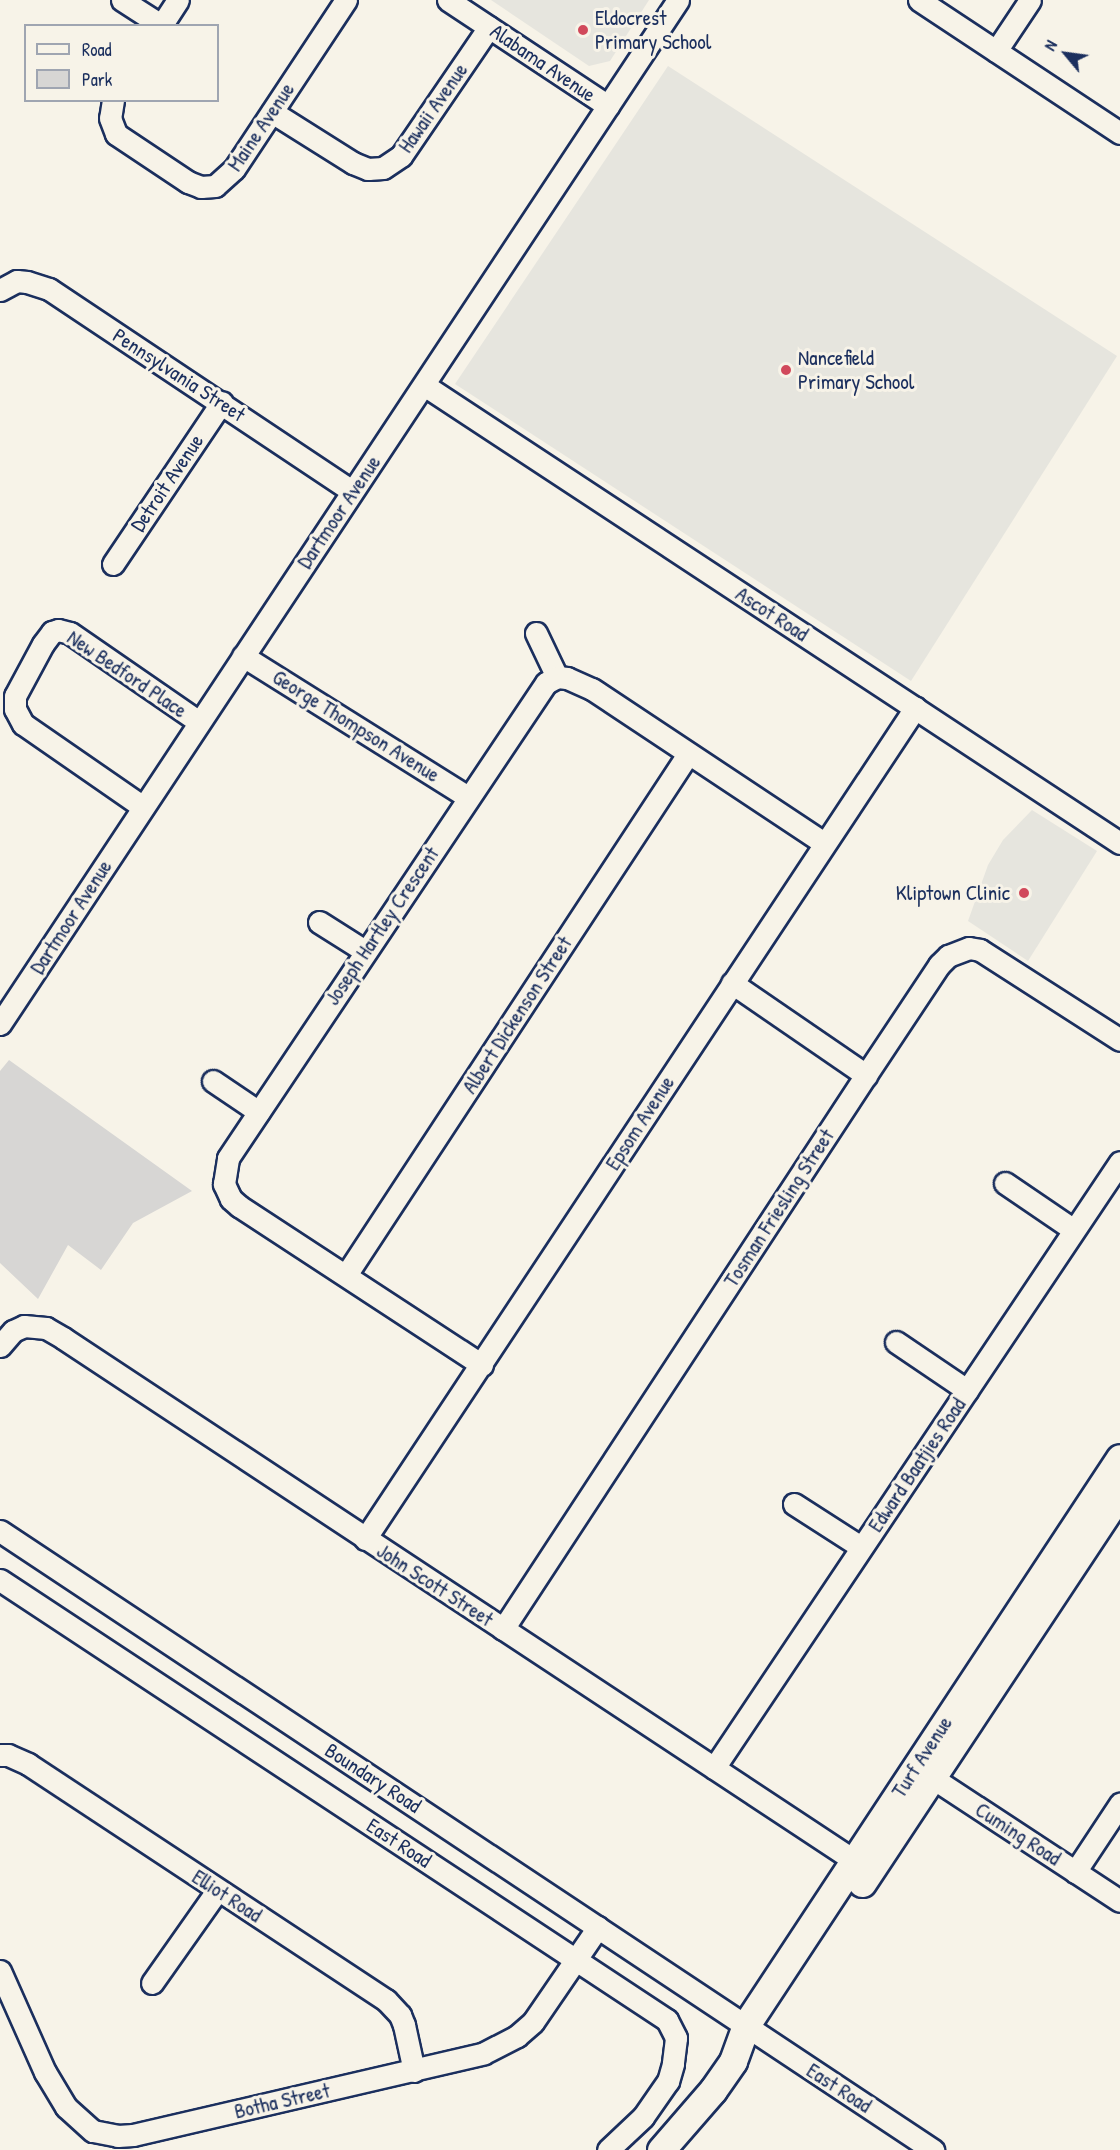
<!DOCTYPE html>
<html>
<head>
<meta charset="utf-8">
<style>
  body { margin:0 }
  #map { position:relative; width:1120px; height:2150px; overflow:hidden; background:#f7f3e8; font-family:"Patrick Hand",sans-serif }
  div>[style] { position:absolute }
  .built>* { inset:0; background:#e6e5de }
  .green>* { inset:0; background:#d7d6d4 }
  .roads { filter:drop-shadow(2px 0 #1b2f5e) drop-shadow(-2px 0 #1b2f5e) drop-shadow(0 2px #1b2f5e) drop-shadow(0 -2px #1b2f5e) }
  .minor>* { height:21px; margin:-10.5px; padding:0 10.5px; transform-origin:10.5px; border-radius:10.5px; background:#f7f3e8 }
  .major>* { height:27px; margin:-13.5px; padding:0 13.5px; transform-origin:13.5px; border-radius:13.5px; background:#f7f3e8 }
  .dots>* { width:16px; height:16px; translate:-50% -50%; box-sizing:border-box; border:3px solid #f7f3e8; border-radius:50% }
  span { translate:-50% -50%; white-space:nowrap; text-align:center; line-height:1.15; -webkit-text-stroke:6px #f7f3e8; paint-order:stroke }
  .poi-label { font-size:21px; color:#1b2f5e }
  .left { translate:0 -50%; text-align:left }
  .right { translate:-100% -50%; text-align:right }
  .street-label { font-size:21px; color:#1b2f5e }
  .legend { position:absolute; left:24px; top:24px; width:195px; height:78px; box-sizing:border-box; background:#f7f3e8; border:2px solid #9fa5b1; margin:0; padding:8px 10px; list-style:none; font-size:18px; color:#1b2f5e }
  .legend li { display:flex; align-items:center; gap:12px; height:30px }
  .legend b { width:30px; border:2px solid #9fa5b1 }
  .north { position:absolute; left:1036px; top:24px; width:60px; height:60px; -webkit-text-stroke:4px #f7f3e8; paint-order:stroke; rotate:299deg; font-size:16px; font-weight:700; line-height:24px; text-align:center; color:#1b2f5e }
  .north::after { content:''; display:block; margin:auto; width:21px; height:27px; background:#1b2f5e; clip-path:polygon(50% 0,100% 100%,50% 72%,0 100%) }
</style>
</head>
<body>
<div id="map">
  <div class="built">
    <div style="clip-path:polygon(491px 0,649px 0,610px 61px,589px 66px)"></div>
    <div style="clip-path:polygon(668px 66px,1117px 356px,911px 681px,455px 384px)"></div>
    <div style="clip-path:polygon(1032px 810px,1097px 851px,1028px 961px,968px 921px,988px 865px,1003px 840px)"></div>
  </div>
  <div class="green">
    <div style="clip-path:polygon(9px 1060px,192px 1191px,133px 1223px,101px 1270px,68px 1245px,38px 1299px,0 1263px,0 1071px)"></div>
  </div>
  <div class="roads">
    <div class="minor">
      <div style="left:122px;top:0;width:46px;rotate:32.7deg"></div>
      <div style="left:448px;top:0;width:192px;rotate:33.5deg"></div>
      <div style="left:919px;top:0;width:241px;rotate:33.5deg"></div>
      <div style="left:161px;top:26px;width:31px;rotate:-57deg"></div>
      <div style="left:996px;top:51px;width:61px;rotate:-56.3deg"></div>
      <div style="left:113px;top:100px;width:18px;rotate:99deg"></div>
      <div style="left:110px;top:118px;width:17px;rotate:69deg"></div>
      <div style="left:116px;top:134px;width:87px;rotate:33.7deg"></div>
      <div style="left:188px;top:182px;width:14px;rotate:21deg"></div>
      <div style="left:201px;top:187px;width:14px;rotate:-4deg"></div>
      <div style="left:215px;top:186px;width:25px;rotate:-42deg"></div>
      <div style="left:234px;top:169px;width:203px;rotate:-56.5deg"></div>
      <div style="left:272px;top:112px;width:96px;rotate:32.2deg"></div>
      <div style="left:353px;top:163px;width:16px;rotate:22deg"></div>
      <div style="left:368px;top:169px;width:15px;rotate:-4deg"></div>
      <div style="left:383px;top:168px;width:22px;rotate:-34deg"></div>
      <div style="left:401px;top:156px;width:156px;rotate:-55.7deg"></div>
      <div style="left:0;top:290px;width:19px;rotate:-28deg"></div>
      <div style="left:17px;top:281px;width:10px;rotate:6deg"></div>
      <div style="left:27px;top:282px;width:23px;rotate:18deg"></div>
      <div style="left:49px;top:289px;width:364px;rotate:33.7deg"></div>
      <div style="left:424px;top:385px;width:833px;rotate:33.35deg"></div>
      <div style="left:113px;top:564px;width:195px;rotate:-56.1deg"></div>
      <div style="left:536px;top:633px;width:49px;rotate:64.5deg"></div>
      <div style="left:243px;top:656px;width:266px;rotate:32.1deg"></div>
      <div style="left:143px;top:807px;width:146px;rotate:-145.3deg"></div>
      <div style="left:23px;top:724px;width:17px;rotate:-118deg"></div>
      <div style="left:15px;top:709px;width:13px;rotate:-90deg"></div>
      <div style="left:15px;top:696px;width:59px;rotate:-61.7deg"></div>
      <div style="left:43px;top:644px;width:15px;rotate:-53deg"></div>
      <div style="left:52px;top:632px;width:6px;rotate:-18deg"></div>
      <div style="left:58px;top:630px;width:12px;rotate:14deg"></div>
      <div style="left:70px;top:633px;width:157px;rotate:34.6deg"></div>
      <div style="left:319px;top:922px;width:54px;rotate:32.2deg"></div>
      <div style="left:732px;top:983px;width:163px;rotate:34.5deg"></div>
      <div style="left:0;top:1024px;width:1228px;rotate:-56.49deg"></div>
      <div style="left:213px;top:1081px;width:55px;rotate:34deg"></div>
      <div style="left:1005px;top:1183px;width:83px;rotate:34.3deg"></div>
      <div style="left:346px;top:1275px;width:623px;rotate:-56.72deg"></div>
      <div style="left:896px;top:1342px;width:86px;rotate:34.1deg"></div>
      <div style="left:0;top:1346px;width:20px;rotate:-49deg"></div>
      <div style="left:13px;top:1331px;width:12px;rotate:-24deg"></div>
      <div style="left:24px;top:1326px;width:22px;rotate:5deg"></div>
      <div style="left:46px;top:1328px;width:20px;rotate:30deg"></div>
      <div style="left:63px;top:1338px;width:964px;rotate:33.44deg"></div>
      <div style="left:482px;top:1365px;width:290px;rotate:-146.8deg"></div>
      <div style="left:239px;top:1206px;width:11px;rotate:-139deg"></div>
      <div style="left:231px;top:1199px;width:17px;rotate:-115deg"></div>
      <div style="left:224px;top:1184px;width:26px;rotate:-81deg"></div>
      <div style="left:228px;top:1158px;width:572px;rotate:-56.2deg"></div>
      <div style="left:546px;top:683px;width:13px;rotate:-29deg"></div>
      <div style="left:557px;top:677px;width:10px;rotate:6deg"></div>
      <div style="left:567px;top:678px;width:27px;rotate:24deg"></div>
      <div style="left:592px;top:689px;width:278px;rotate:33.6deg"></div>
      <div style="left:794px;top:1504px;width:80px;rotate:32.7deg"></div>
      <div style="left:0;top:1531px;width:1120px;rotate:33.56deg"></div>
      <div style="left:365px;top:1539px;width:997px;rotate:-56.5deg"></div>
      <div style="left:0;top:1580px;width:799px;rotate:33.41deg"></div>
      <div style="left:667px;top:2020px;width:20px;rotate:63deg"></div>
      <div style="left:676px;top:2038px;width:26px;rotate:97deg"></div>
      <div style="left:673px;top:2064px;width:18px;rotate:106deg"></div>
      <div style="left:668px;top:2081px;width:44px;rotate:124.8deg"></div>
      <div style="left:643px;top:2117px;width:48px;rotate:136.7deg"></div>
      <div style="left:503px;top:1629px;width:662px;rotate:-56.77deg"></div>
      <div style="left:866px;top:1075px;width:132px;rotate:-56.4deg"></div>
      <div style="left:939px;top:965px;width:13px;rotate:-45deg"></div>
      <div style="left:948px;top:956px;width:22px;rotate:-21deg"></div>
      <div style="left:969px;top:948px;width:11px;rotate:10deg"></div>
      <div style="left:980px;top:950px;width:166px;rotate:32.7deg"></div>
      <div style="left:0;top:1755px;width:8px"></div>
      <div style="left:8px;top:1755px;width:22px;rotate:24deg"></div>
      <div style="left:28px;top:1764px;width:429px;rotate:33.4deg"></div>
      <div style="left:386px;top:2000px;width:21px;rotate:47deg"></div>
      <div style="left:400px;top:2015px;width:11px;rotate:68deg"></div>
      <div style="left:404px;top:2025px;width:47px;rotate:77.7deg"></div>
      <div style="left:714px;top:1768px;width:729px;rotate:-56.18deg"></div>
      <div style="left:919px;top:1769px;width:240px;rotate:33.3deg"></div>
      <div style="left:1075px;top:1872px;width:82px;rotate:-56.5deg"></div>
      <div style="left:0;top:1971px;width:111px;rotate:66deg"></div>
      <div style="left:45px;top:2072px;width:41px;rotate:59deg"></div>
      <div style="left:66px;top:2107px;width:36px;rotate:42deg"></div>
      <div style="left:93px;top:2131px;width:25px;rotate:11deg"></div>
      <div style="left:118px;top:2136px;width:15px;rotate:-4deg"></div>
      <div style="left:133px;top:2135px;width:360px;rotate:-13.1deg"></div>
      <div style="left:484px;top:2053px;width:37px;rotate:-27deg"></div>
      <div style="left:517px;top:2036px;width:21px;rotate:-41deg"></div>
      <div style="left:533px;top:2022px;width:115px;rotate:-55.6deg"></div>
      <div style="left:152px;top:1983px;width:113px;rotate:-54.8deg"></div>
    </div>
    <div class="major">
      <div style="left:862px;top:1883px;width:468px;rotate:-56.5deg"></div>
      <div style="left:661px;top:2150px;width:79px;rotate:-49.1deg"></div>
      <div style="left:713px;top:2090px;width:35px;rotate:-55deg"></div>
      <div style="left:733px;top:2061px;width:38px;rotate:-70deg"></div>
      <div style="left:746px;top:2025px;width:679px;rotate:-56.59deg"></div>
    </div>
  </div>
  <div class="dots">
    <div style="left:583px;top:30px;background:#d1495b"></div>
    <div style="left:786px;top:370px;background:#d1495b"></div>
    <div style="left:1024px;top:893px;background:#d1495b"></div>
  </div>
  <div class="poi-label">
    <span class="left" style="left:595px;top:30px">Eldocrest<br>Primary School</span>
    <span class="left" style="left:798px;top:370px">Nancefield<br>Primary School</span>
    <span class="right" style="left:1010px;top:893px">Kliptown Clinic</span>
  </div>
  <div class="street-label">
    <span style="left:543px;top:63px;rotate:34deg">Alabama Avenue</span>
    <span style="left:433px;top:108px;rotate:-55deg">Hawaii Avenue</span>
    <span style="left:261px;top:127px;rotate:-56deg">Maine Avenue</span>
    <span style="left:179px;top:375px;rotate:33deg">Pennsylvania Street</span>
    <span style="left:167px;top:483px;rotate:-56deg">Detroit Avenue</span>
    <span style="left:339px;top:512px;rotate:-56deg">Dartmoor Avenue</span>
    <span style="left:772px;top:614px;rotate:33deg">Ascot Road</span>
    <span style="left:127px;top:674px;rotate:34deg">New Bedford Place</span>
    <span style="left:356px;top:726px;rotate:32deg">George Thompson Avenue</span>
    <span style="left:71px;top:917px;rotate:-57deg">Dartmoor Avenue</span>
    <span style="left:382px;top:926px;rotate:-56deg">Joseph Hartley Crescent</span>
    <span style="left:517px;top:1015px;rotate:-57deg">Albert Dickenson Street</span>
    <span style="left:640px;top:1123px;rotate:-57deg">Epsom Avenue</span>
    <span style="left:779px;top:1208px;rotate:-57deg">Tosman Friesling Street</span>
    <span style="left:917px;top:1465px;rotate:-56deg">Edward Baatjies Road</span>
    <span style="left:435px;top:1585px;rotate:33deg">John Scott Street</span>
    <span style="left:922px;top:1757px;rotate:-57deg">Turf Avenue</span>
    <span style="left:373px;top:1778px;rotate:33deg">Boundary Road</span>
    <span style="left:1018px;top:1834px;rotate:33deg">Cuming Road</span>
    <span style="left:399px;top:1843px;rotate:33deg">East Road</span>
    <span style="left:227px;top:1896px;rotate:33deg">Elliot Road</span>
    <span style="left:839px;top:2088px;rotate:33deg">East Road</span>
    <span style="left:282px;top:2101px;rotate:-13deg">Botha Street</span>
  </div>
  <ul class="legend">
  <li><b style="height:8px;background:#f7f3e8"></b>Road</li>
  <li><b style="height:16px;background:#d7d6d4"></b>Park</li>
  </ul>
  <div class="north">N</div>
</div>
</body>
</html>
